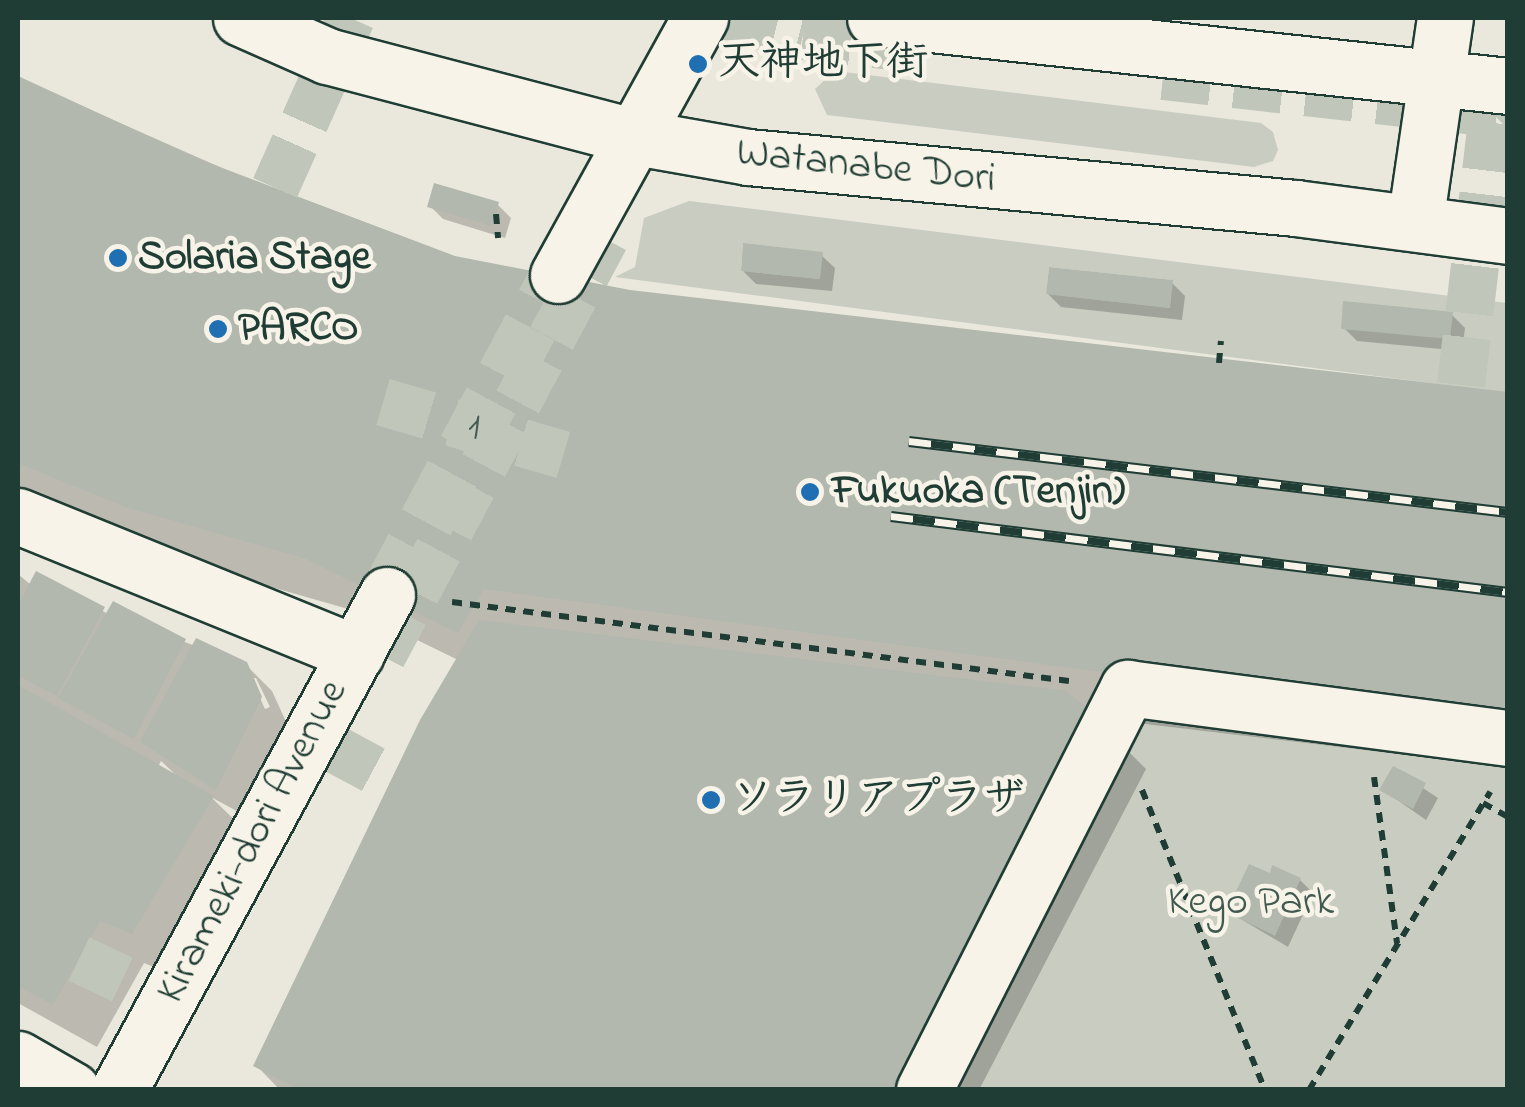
<!DOCTYPE html>
<html>
<head>
<meta charset="utf-8">
<style>
  body { margin:0 }
  #map { position:relative; width:1525px; height:1107px; overflow:hidden; background:#eae8dd; font-family:"Indie Flower","Klee One",sans-serif }
  div>[style] { position:absolute }
  .green>* { inset:0; background:#c8ccc1 }
  .shadow>* { inset:0; background:#0003 }
  .building>* { inset:0; background:#b2b8ae }
  .pedestrian-tunnel>* { height:48px; margin-top:-24px; transform-origin:0; background:repeating-linear-gradient(90deg,#c1c6bb 0 48px,transparent 0 72px) }
  .tertiary-tunnel>* { height:55px; margin-top:-27.5px; transform-origin:0; background:repeating-linear-gradient(90deg,#c1c6bb 0 55px,transparent 0 83px) }
  .path>* { height:6px; margin-top:-3px; transform-origin:0; background:repeating-linear-gradient(90deg,#1f3d34 0 10px,transparent 0 18px) }
  .roads { filter:drop-shadow(2px 0 #1f3d34) drop-shadow(-2px 0 #1f3d34) drop-shadow(0 2px #1f3d34) drop-shadow(0 -2px #1f3d34) }
  .minor>* { height:55px; margin:-27.5px; padding:0 27.5px; transform-origin:27.5px; border-radius:27.5px; background:#f7f3e8 }
  .tertiary>* { height:55px; margin:-27.5px; padding:0 27.5px; transform-origin:27.5px; border-radius:27.5px; background:#f7f3e8 }
  .secondary>* { height:55px; margin:-27.5px; padding:0 27.5px; transform-origin:27.5px; border-radius:27.5px; background:#f7f3e8 }
  .rail>* { height:11px; margin-top:-5.5px; transform-origin:0; background:repeating-linear-gradient(90deg,#f7f3e8 0 22px,#1f3d34 0 44px); box-sizing:border-box; border-block:2px solid #1f3d34 }
  .dots>* { width:28px; height:28px; translate:-50% -50%; box-sizing:border-box; border:5px solid #f7f3e8; border-radius:50% }
  span { translate:-50% -50%; white-space:nowrap; text-align:center; line-height:1.15; -webkit-text-stroke:9px #f7f3e8; paint-order:stroke }
  .number-label { font-size:38px; color:#445c52 }
  .number-label span { -webkit-text-stroke-width:0 }
  .poi-label { font-size:42px; color:#1f3d34; font-weight:700 }
  .left { translate:0 -50%; text-align:left }
  .street-label { font-size:42px; color:#1f3d34 }
  .park-label { font-size:42px; color:#415a50 }
  .frame { position:absolute; inset:0; border:20px solid #1f3d34; pointer-events:none }
</style>
</head>
<body>
<div id="map">
  <div class="green">
    <div style="clip-path:polygon(835px 71px,1261px 123px,1273px 132px,1278px 150px,1273px 161px,1254px 167px,827px 115px,815px 89px)"></div>
    <div style="clip-path:polygon(evenodd,689px 201px,1507px 303px,1507px 393px,615px 277px,635px 267px,644px 218px,689px 201px,743px 244px,819px 279px,741px 271px,743px 244px,689px 201px,1049px 267px,1172px 280px,1170px 308px,1046px 294px,1049px 267px)"></div>
    <div style="clip-path:polygon(1137px 698px,1507px 749px,1507px 1089px,941px 1090px)"></div>
  </div>
  <div class="shadow">
    <div style="clip-path:polygon(18px 78px,274px 191px,454px 259px,630px 293px,1508px 395px,1508px 767px,1095px 718px,1146px 769px,979px 1090px,280px 1090px,256px 1065px,458px 660px,362px 613px,184px 562px,18px 495px)"></div>
    <div style="clip-path:polygon(498px 205px,511px 218px,505px 238px,443px 219px,430px 206px)"></div>
    <div style="clip-path:polygon(821px 255px,835px 268px,832px 291px,756px 284px,743px 271px)"></div>
    <div style="clip-path:polygon(1172px 283px,1185px 296px,1182px 320px,1061px 307px,1048px 294px)"></div>
    <div style="clip-path:polygon(1452px 315px,1465px 328px,1462px 351px,1357px 341px,1344px 328px)"></div>
    <div style="clip-path:polygon(evenodd,18px 574px,31px 585px,37px 574px,108px 614px,245px 664px,272px 691px,287px 724px,242px 814px,211px 797px,256px 841px,176px 976px,144px 963px,97px 1047px,18px 1003px,18px 574px,251px 678px,256px 678px,270px 707px,265px 709px,251px 678px,18px 574px,161px 761px,177px 776px,158px 767px,161px 761px)"></div>
    <div style="clip-path:polygon(1394px 769px,1438px 798px,1426px 820px,1383px 790px)"></div>
    <div style="clip-path:polygon(1271px 876px,1300px 880px,1313px 893px,1288px 947px,1229px 912px)"></div>
  </div>
  <div class="building">
    <div style="clip-path:polygon(18px 76px,196px 158px,455px 256px,630px 290px,1508px 392px,1508px 717px,1183px 683px,484px 589px,458px 633px,304px 558px,126px 507px,18px 463px)"></div>
    <div style="clip-path:polygon(434px 183px,499px 202px,492px 226px,427px 207px)"></div>
    <div style="clip-path:polygon(743px 243px,823px 252px,820px 279px,741px 271px)"></div>
    <div style="clip-path:polygon(1049px 267px,1173px 280px,1170px 308px,1046px 294px)"></div>
    <div style="clip-path:polygon(1343px 301px,1453px 312px,1450px 339px,1341px 329px)"></div>
    <div style="clip-path:polygon(36px 571px,105px 607px,57px 696px,18px 675px,18px 605px)"></div>
    <div style="clip-path:polygon(113px 601px,186px 639px,134px 739px,58px 698px)"></div>
    <div style="clip-path:polygon(479px 620px,1066px 691px,1090px 710px,894px 1090px,300px 1090px,253px 1066px,420px 720px)"></div>
    <div style="clip-path:polygon(196px 638px,247px 662px,262px 697px,216px 790px,140px 742px)"></div>
    <div style="clip-path:polygon(18px 685px,214px 796px,132px 934px,100px 921px,53px 1005px,18px 986px)"></div>
    <div style="clip-path:polygon(1393px 766px,1426px 783px,1413px 809px,1379px 790px)"></div>
    <div style="clip-path:polygon(1249px 864px,1270px 873px,1272px 865px,1301px 878px,1275px 936px,1226px 912px)"></div>
  </div>
  <div class="pedestrian-tunnel">
    <div style="left:729px;top:18px;width:76px;rotate:13.7deg"></div>
    <div style="left:803px;top:36px;width:126px;rotate:6.4deg"></div>
    <div style="left:1163px;top:76px;width:347px;rotate:6.4deg"></div>
    <div style="left:275px;top:188px;width:186px;rotate:-65.9deg"></div>
    <div style="left:1461px;top:385px;width:273px;rotate:-83.3deg"></div>
    <div style="left:1493px;top:114px;width:21px;rotate:-45deg"></div>
    <div style="left:383px;top:402px;width:188px;rotate:16.4deg"></div>
    <div style="left:382px;top:656px;width:473px;rotate:-61.9deg"></div>
    <div style="left:331px;top:747px;width:61px;rotate:28.2deg"></div>
    <div style="left:79px;top:959px;width:117px;rotate:25.3deg"></div>
  </div>
  <div class="tertiary-tunnel">
    <div style="left:387px;top:595px;width:363px;rotate:-61.9deg"></div>
  </div>
  <div class="path">
    <div style="left:496px;top:214px;width:24px;rotate:85deg"></div>
    <div style="left:1219px;top:363px;width:22px;rotate:-85deg"></div>
    <div style="left:452px;top:602px;width:622px;rotate:7.3deg"></div>
    <div style="left:1374px;top:777px;width:168px;rotate:82.1deg"></div>
    <div style="left:1142px;top:790px;width:324px;rotate:67.7deg"></div>
    <div style="left:1483px;top:803px;width:29px;rotate:29deg"></div>
    <div style="left:1309px;top:1090px;width:349px;rotate:-58.7deg"></div>
  </div>
  <div class="roads">
    <div class="minor">
      <div style="left:18px;top:516px;width:365px;rotate:22.1deg"></div>
      <div style="left:18px;top:1059px;width:62px;rotate:29.9deg"></div>
      <div style="left:924px;top:1090px;width:451px;rotate:-63.1deg"></div>
      <div style="left:1128px;top:688px;width:383px;rotate:7.5deg"></div>
    </div>
    <div class="tertiary">
      <div style="left:1415px;top:223px;width:207px;rotate:-81.7deg"></div>
      <div style="left:558px;top:275px;width:294px;rotate:-61.1deg"></div>
      <div style="left:119px;top:1090px;width:563px;rotate:-61.57deg"></div>
    </div>
    <div class="secondary">
      <div style="left:241px;top:18px;width:94px;rotate:23.8deg"></div>
      <div style="left:327px;top:56px;width:318px;rotate:14.7deg"></div>
      <div style="left:635px;top:137px;width:115px;rotate:10deg"></div>
      <div style="left:748px;top:157px;width:550px;rotate:5.32deg"></div>
      <div style="left:1296px;top:208px;width:214px;rotate:7.5deg"></div>
      <div style="left:875px;top:18px;width:637px;rotate:6.13deg"></div>
    </div>
  </div>
  <div class="rail">
    <div style="left:909px;top:441px;width:603px;rotate:6.76deg"></div>
    <div style="left:891px;top:516px;width:622px;rotate:7.02deg"></div>
  </div>
  <div class="dots">
    <div style="left:698px;top:64px;background:#1f6fb2"></div>
    <div style="left:118px;top:258px;background:#1f6fb2"></div>
    <div style="left:218px;top:329px;background:#1f6fb2"></div>
    <div style="left:810px;top:492px;background:#1f6fb2"></div>
    <div style="left:711px;top:800px;background:#1f6fb2"></div>
  </div>
  <div class="number-label">
    <span style="left:474px;top:429px">1</span>
  </div>
  <div class="poi-label">
    <span class="left" style="left:718px;top:64px">天神地下街</span>
    <span class="left" style="left:138px;top:258px">Solaria Stage</span>
    <span class="left" style="left:238px;top:329px">PARCO</span>
    <span class="left" style="left:832px;top:492px">Fukuoka (Tenjin)</span>
    <span class="left" style="left:731px;top:800px">ソラリアプラザ</span>
  </div>
  <div class="street-label">
    <span style="left:866px;top:167px;rotate:6deg">Watanabe Dori</span>
    <span style="left:253px;top:842px;rotate:-62deg">Kirameki-dori Avenue</span>
  </div>
  <div class="park-label">
    <span style="left:1251px;top:903px">Kego Park</span>
  </div>
  <div class="frame"></div>
</div>
</body>
</html>
